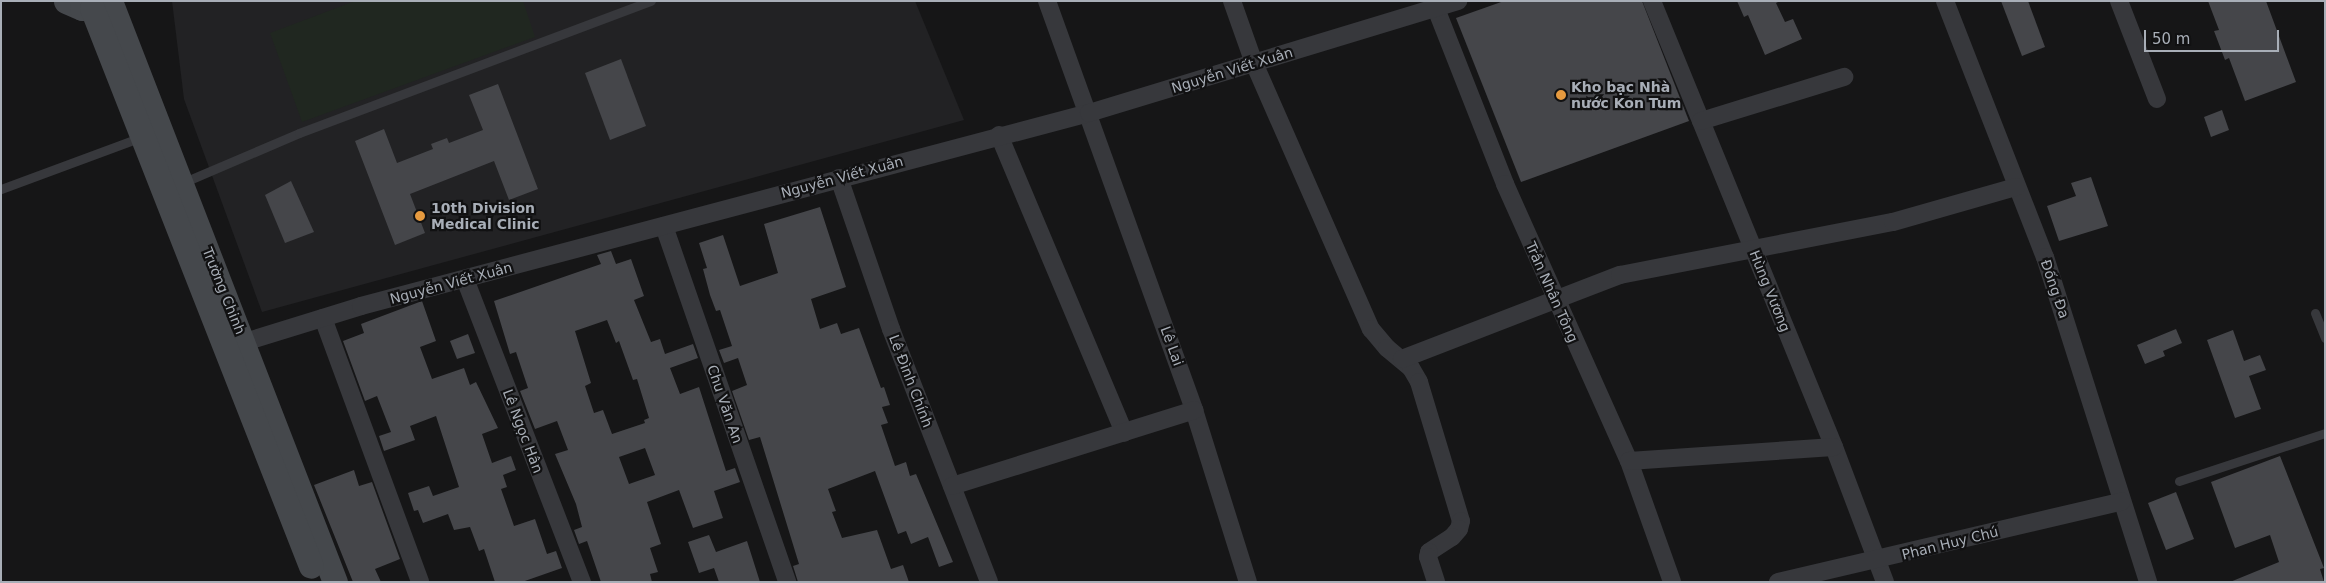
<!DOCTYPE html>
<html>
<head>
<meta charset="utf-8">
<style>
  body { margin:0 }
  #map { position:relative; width:2326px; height:583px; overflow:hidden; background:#161617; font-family:"DejaVu Sans",sans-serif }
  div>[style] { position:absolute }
  .built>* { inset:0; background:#222224 }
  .green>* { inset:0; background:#202720 }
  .building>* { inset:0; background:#45464a }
  .lane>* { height:9px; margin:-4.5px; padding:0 4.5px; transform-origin:4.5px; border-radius:4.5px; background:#37383c }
  .street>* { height:18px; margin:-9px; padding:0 9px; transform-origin:9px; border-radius:9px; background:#37383c }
  .secondary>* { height:25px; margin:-12.5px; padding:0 12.5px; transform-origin:12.5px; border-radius:12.5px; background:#45484c }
  .dots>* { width:14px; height:14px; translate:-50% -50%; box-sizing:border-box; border:2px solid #111112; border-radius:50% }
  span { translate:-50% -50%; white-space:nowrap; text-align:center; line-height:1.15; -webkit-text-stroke:4.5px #111112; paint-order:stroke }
  .street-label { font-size:14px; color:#a8aeb7 }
  .poi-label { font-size:14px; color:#a8aeb7; font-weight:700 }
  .left { translate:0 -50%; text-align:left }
  .frame { position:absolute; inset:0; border:2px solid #a8aeb7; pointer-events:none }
  .scale { position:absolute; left:2144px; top:30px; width:135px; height:22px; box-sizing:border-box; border:2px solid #a8aeb7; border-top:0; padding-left:6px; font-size:15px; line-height:18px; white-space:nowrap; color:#a8aeb7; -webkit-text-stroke:4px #111112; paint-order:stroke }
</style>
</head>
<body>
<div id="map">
  <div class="built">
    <div style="clip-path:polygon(172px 1px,915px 1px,964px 120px,262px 312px,184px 99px)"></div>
  </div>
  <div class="green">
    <div style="clip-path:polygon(355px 1px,523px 1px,535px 37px,302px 122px,270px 33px)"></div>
  </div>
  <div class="building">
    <div style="clip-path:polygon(1504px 1px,1642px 1px,1689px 121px,1521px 182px,1456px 18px)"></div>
    <div style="clip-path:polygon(1737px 1px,1780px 1px,1776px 3px,1785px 22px,1793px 19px,1802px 39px,1765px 55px,1748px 15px,1744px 17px)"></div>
    <div style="clip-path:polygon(2001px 1px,2028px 1px,2045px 47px,2022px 56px)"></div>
    <div style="clip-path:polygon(2208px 1px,2266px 1px,2296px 82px,2245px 101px,2229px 58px,2225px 60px,2214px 31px,2219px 30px)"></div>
    <div style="clip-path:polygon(621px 59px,646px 126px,610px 140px,585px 73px)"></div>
    <div style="clip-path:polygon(498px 84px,538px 189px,509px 200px,494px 161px,410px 194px,425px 233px,395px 245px,355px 141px,384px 129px,397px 163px,433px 149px,431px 144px,447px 138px,449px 143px,483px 130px,469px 95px)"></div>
    <div style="clip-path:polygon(2222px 110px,2229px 130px,2211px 137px,2204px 117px)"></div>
    <div style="clip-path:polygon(2091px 177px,2108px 226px,2059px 241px,2047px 206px,2076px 196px,2071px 183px)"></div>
    <div style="clip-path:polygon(291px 181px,314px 232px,285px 243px,265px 195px)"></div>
    <div style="clip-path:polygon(820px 207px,846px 287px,811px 299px,820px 329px,837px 323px,841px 334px,859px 328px,881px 388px,884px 387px,890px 405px,882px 407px,888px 423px,881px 425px,895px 466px,906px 462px,910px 476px,916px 474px,953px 562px,939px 567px,928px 537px,911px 544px,906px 531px,898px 534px,875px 471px,828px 489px,836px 511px,832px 512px,842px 538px,877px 530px,891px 569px,903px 565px,909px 582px,798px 582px,793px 566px,799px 564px,760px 437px,749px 440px,732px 391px,747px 385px,738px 358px,724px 363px,719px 350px,732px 346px,720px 310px,716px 311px,710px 295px,703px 269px,707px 268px,699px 243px,723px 235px,740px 286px,778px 273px,764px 224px)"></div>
    <div style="clip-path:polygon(evenodd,611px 251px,616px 264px,631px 259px,644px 296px,634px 300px,651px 342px,660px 339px,665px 354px,693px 344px,698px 358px,670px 368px,680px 394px,699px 387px,726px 471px,735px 468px,740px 482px,714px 491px,723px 518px,693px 528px,679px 490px,647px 502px,661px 544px,650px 548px,658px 572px,650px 574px,652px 582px,601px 582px,587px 541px,579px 544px,574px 530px,582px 527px,576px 504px,555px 454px,568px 450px,557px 421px,535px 429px,520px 391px,528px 388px,516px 352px,510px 354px,494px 301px,601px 264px,597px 255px,611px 251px,607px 320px,616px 343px,619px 341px,633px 380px,637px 379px,649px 418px,644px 420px,645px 423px,612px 434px,603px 410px,594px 413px,585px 386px,591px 383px,575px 331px,607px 320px,611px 251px,645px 448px,655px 475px,629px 484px,619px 457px,645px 448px)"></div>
    <div style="clip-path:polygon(422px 301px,436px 341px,420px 347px,432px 379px,464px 368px,470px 385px,476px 382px,498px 428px,482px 434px,492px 463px,511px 456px,516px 470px,503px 475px,507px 487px,501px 489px,514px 526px,535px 519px,547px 554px,556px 551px,562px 568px,522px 582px,495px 582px,484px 549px,479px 551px,470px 527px,454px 530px,448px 514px,423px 523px,418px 510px,414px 511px,408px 493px,429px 486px,433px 496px,459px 487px,436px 416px,410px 426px,415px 440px,384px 451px,379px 436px,391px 432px,377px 396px,365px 401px,343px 341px,364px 333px,361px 324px)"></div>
    <div style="clip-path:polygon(2176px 329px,2182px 343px,2163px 351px,2165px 356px,2145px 364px,2137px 345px)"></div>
    <div style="clip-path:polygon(2233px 330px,2244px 361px,2260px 355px,2266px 370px,2249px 376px,2261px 409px,2235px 418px,2207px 340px)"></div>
    <div style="clip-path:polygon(468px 334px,475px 353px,457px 359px,450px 341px)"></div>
    <div style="clip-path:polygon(2280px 456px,2324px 568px,2320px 569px,2324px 582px,2230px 582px,2279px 562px,2270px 535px,2235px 548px,2211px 482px)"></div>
    <div style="clip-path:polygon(354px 470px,359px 486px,372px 482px,400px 559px,375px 569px,381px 582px,353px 582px,314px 485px)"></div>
    <div style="clip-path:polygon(2176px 492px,2194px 539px,2166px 550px,2148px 503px)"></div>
    <div style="clip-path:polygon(709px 535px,716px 552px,747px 541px,760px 582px,719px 582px,714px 568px,699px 573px,688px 542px)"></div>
  </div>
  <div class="lane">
    <div style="left:182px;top:183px;width:127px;rotate:-23.1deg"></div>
    <div style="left:299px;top:133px;width:376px;rotate:-20.6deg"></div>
    <div style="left:1px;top:189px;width:144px;rotate:-20.3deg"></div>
    <div style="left:2315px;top:313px;width:27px;rotate:68deg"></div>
    <div style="left:2179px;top:481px;width:154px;rotate:-18.2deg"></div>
  </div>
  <div class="street">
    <div style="left:1047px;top:1px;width:435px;rotate:70.2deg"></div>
    <div style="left:1194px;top:410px;width:180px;rotate:72.6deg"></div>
    <div style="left:1232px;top:1px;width:66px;rotate:70.5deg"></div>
    <div style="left:1254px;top:63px;width:291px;rotate:66.3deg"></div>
    <div style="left:1371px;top:329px;width:25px;rotate:50deg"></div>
    <div style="left:1387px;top:348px;width:31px;rotate:40deg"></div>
    <div style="left:1411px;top:368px;width:16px;rotate:60deg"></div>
    <div style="left:1419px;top:382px;width:145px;rotate:73.2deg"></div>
    <div style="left:1461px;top:521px;width:8px;rotate:104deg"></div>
    <div style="left:1459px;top:529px;width:11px;rotate:131deg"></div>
    <div style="left:1452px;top:537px;width:27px;rotate:147deg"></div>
    <div style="left:1429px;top:552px;width:5px;rotate:101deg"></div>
    <div style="left:1428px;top:557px;width:26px;rotate:72deg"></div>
    <div style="left:1433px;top:1px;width:197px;rotate:68.5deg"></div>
    <div style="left:1505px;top:184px;width:303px;rotate:65.9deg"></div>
    <div style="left:1629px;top:461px;width:128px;rotate:70.4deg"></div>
    <div style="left:1652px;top:1px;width:482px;rotate:67.8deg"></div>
    <div style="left:1834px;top:447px;width:144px;rotate:69.3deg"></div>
    <div style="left:1945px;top:1px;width:275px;rotate:68.7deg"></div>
    <div style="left:2045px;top:257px;width:341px;rotate:72.4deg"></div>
    <div style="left:2119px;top:1px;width:105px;rotate:68.8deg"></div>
    <div style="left:1701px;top:121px;width:150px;rotate:-17.1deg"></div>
    <div style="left:999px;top:135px;width:323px;rotate:67.2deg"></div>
    <div style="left:839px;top:178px;width:160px;rotate:71deg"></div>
    <div style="left:891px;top:329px;width:271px;rotate:68.8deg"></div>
    <div style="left:664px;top:226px;width:377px;rotate:70.9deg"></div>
    <div style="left:465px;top:279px;width:325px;rotate:68.9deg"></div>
    <div style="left:323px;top:318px;width:281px;rotate:69.8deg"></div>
    <div style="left:232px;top:346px;width:135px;rotate:-17.2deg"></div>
    <div style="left:361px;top:306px;width:753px;rotate:-14.85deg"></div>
    <div style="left:1089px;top:113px;width:386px;rotate:-16.9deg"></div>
    <div style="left:1402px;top:359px;width:234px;rotate:-21.1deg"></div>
    <div style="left:1620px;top:275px;width:278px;rotate:-11deg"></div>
    <div style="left:1893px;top:222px;width:128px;rotate:-15.9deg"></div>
    <div style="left:1629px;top:461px;width:205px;rotate:-3.9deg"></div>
    <div style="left:952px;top:486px;width:254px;rotate:-17.4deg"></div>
    <div style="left:1778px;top:582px;width:353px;rotate:-13.2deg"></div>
  </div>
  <div class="secondary">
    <div style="left:66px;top:1px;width:17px;rotate:24deg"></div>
    <div style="left:82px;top:8px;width:10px"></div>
    <div style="left:92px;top:8px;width:14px;rotate:-30deg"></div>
    <div style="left:110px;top:1px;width:623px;rotate:68.83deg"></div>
    <div style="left:92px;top:8px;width:599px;rotate:68.57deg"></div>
  </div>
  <div class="dots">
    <div style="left:1561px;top:95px;background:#e69a3f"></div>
    <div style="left:420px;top:216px;background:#e69a3f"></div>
  </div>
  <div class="street-label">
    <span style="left:1232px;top:70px;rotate:-17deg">Nguyễn Viết Xuân</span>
    <span style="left:842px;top:177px;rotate:-15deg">Nguyễn Viết Xuân</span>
    <span style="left:451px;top:283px;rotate:-15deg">Nguyễn Viết Xuân</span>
    <span style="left:2055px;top:289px;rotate:71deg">Đống Đa</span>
    <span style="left:224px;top:291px;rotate:68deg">Trường Chinh</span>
    <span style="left:1770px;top:291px;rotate:68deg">Hùng Vương</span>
    <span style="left:1552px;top:292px;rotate:66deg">Trần Nhân Tông</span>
    <span style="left:1172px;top:346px;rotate:70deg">Lê Lai</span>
    <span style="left:911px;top:381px;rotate:69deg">Lê Đình Chính</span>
    <span style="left:725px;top:404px;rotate:71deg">Chu Văn An</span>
    <span style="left:523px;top:431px;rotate:69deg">Lê Ngọc Hân</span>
    <span style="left:1950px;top:543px;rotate:-14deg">Phan Huy Chú</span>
  </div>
  <div class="poi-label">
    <span class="left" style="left:1571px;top:95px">Kho bạc Nhà<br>nước Kon Tum</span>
    <span class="left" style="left:431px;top:216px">10th Division<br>Medical Clinic</span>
  </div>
  <div class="frame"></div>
  <div class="scale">50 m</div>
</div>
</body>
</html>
